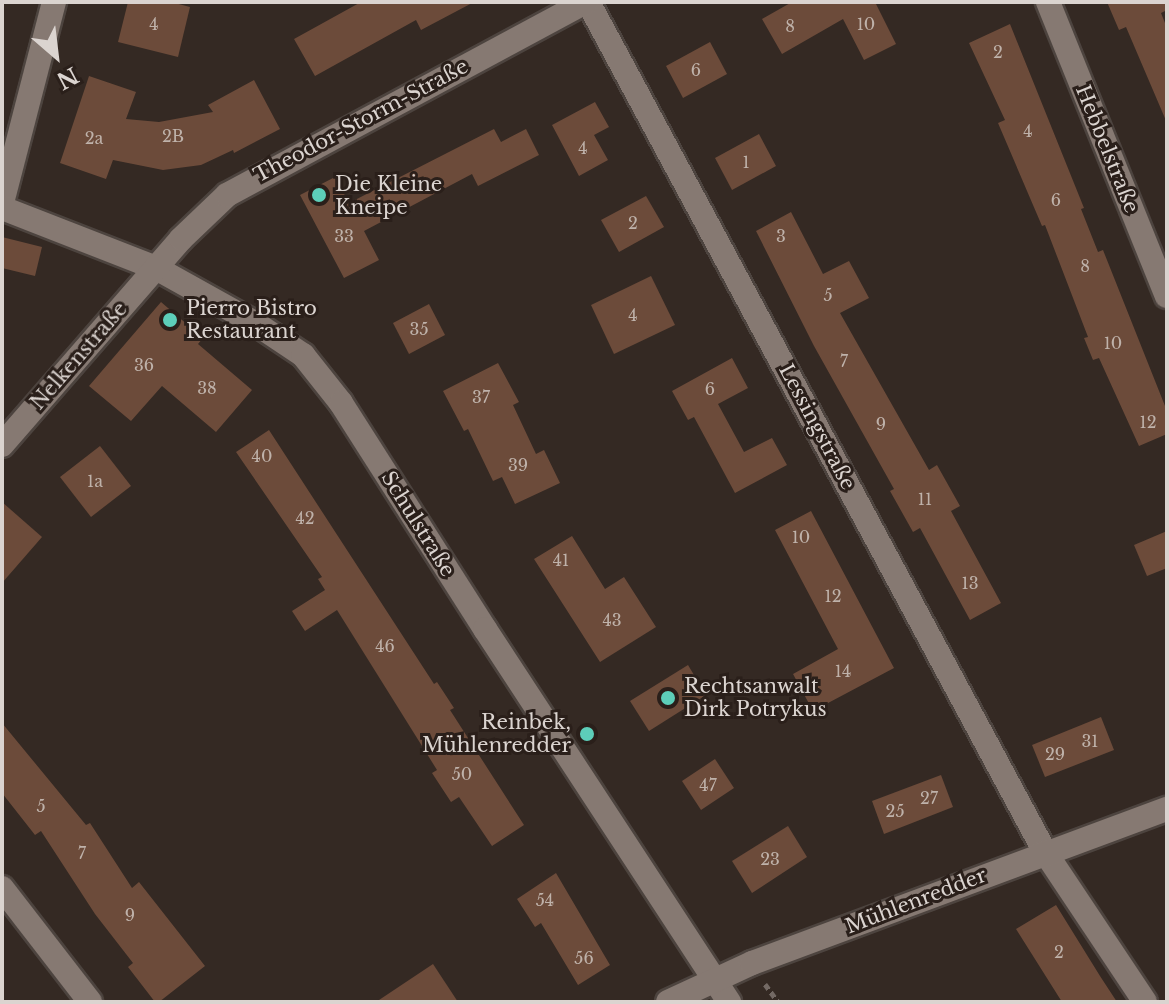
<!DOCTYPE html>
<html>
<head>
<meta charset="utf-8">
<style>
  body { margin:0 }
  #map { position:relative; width:1169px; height:1004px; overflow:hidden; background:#342923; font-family:"Libre Baskerville",serif }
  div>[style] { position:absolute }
  .building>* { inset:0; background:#6c4b3a }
  .path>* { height:5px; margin-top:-2.5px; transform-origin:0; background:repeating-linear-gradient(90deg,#736964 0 6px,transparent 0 10px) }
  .roads { filter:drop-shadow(2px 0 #4d443f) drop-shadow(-2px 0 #4d443f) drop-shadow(0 2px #4d443f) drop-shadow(0 -2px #4d443f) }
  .minor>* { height:24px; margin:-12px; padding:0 12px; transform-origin:12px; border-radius:12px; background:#867972 }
  .dots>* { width:22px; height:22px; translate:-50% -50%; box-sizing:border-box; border:4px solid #2a1f1a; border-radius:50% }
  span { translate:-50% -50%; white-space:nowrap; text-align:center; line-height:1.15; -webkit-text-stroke:6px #2a1f1a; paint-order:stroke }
  .number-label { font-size:16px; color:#bfb2aa }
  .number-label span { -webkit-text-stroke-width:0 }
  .street-label { font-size:20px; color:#dbd4d0 }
  .poi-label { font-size:20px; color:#dbd4d0 }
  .left { translate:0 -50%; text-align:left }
  .right { translate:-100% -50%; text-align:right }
  .frame { position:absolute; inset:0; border:4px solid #dbd4d0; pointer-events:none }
  .north { position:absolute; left:16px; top:16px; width:80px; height:80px; -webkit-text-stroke:6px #2a1f1a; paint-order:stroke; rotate:152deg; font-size:22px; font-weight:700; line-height:32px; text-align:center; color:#dbd4d0 }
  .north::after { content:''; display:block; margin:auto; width:28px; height:36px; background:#dbd4d0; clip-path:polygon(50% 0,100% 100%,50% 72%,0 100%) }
</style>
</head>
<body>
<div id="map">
  <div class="building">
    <div style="clip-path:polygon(128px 2px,171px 2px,190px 7px,178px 57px,118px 42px)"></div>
    <div style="clip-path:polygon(361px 2px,474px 2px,421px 30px,416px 20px,315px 76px,294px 39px)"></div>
    <div style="clip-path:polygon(792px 2px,875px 2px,896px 44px,864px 60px,843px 19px,782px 54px,762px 19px)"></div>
    <div style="clip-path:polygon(1107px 2px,1167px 2px,1167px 10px,1161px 13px,1167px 28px,1167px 123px,1126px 27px,1119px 30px)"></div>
    <div style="clip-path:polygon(1010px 24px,1084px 208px,1081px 209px,1098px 252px,1103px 250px,1167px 411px,1167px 434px,1139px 446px,1099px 358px,1093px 360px,1084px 338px,1088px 337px,1045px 225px,1042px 226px,998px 123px,1005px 120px,969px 43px)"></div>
    <div style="clip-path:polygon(710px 42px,727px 74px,683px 98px,666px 66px)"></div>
    <div style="clip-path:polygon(89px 76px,136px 92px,126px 119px,159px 122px,213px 112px,208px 105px,254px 80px,280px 129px,234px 153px,233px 150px,201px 165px,163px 170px,113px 160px,106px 179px,60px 163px)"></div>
    <div style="clip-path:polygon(595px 102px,609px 127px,594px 135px,608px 160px,579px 176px,552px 125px)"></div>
    <div style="clip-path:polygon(494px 129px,501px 142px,526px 129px,539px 155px,478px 186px,472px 174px,364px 231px,379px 260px,344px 278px,300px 195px,335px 177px,349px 203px)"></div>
    <div style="clip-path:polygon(759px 134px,776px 166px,732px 190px,715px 158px)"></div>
    <div style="clip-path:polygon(646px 196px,664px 227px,619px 252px,601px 220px)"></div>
    <div style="clip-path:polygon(791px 212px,823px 274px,849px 261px,869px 298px,840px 313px,929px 470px,937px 465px,960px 506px,951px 511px,1001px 603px,970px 620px,920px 528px,913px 532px,890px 491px,894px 489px,814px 346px,756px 231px)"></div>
    <div style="clip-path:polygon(2px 237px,42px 247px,35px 276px,2px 268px)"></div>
    <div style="clip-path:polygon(651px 276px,675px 325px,614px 354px,591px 305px)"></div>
    <div style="clip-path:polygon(161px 302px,203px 338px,198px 344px,252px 390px,216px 432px,162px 386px,131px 421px,89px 386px)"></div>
    <div style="clip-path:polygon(429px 304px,445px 335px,409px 354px,393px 323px)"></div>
    <div style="clip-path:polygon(732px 358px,748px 388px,718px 404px,744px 452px,772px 438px,787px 465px,735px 493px,694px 417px,688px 420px,672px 391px)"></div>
    <div style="clip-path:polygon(498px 363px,519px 402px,513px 405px,536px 454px,544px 450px,560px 483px,515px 504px,502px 477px,493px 481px,468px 429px,464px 431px,443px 391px)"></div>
    <div style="clip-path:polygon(269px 430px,434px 684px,437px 682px,454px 708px,450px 710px,524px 825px,492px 846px,459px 797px,451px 802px,432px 773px,437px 770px,337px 610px,305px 631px,292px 611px,325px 590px,318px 579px,322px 577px,236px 452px)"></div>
    <div style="clip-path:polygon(100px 446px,131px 486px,91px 517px,60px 477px)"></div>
    <div style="clip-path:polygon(2px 502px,42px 537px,2px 583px)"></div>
    <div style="clip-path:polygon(811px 511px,894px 668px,813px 711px,793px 674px,838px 649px,775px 530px)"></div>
    <div style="clip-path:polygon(1167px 531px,1167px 568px,1147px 576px,1134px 545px)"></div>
    <div style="clip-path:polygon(572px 536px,605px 589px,624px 577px,656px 627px,600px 662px,534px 559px)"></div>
    <div style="clip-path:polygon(688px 665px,706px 695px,649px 731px,630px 701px)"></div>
    <div style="clip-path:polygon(1101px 717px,1114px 750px,1045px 777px,1032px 745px)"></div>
    <div style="clip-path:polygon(2px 723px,86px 825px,90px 823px,132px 888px,139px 882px,205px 966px,159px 1002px,155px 1002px,128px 967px,133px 963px,95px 914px,41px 831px,35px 835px,2px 793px)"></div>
    <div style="clip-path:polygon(715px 759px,734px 788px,701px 810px,682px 781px)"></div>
    <div style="clip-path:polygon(941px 775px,953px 807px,884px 834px,872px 801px)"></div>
    <div style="clip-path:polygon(788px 826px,807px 857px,752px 893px,732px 861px)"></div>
    <div style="clip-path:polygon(556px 873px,610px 965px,578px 985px,541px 923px,535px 927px,517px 899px)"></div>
    <div style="clip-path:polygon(1056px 905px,1100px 976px,1117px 1002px,1062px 1002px,1016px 929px)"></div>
    <div style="clip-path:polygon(433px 964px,458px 1002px,376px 1002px)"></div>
  </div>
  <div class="path">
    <div style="left:765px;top:984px;width:22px;rotate:54deg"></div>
  </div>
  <div class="roads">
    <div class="minor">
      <div style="left:588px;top:2px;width:965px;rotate:61.74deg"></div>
      <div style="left:1045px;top:852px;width:180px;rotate:56.3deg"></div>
      <div style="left:1048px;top:2px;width:317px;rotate:68deg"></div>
      <div style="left:2px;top:203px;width:208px;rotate:-75.5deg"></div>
      <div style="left:2px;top:208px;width:165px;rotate:21.3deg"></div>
      <div style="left:156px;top:268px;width:113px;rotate:29.1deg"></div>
      <div style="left:255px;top:323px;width:58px;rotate:33.7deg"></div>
      <div style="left:303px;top:355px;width:61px;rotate:51.6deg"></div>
      <div style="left:341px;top:403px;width:268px;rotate:57.5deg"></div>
      <div style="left:485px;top:629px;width:446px;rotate:56.8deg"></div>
      <div style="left:2px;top:445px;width:273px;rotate:-49deg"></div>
      <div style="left:181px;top:239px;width:64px;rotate:-43.7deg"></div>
      <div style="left:227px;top:195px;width:408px;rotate:-28.3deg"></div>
      <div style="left:2px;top:888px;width:144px;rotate:52.3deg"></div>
      <div style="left:668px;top:1002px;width:93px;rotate:-24.9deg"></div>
      <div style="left:752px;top:963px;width:443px;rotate:-20.4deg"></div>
    </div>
  </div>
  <div class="dots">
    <div style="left:319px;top:195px;background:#5dceb9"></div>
    <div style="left:170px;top:320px;background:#5dceb9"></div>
    <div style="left:668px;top:698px;background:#5dceb9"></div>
    <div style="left:587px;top:734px;background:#5dceb9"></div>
  </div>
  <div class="number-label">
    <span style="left:154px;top:24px">4</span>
    <span style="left:866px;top:24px">10</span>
    <span style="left:790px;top:26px">8</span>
    <span style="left:998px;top:52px">2</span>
    <span style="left:696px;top:70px">6</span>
    <span style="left:1028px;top:131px">4</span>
    <span style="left:173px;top:136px">2B</span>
    <span style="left:94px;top:138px">2a</span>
    <span style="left:583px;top:148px">4</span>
    <span style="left:746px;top:162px">1</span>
    <span style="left:1056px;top:200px">6</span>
    <span style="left:633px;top:223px">2</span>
    <span style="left:344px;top:236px">33</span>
    <span style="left:781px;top:236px">3</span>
    <span style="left:1085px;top:266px">8</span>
    <span style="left:828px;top:295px">5</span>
    <span style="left:633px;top:315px">4</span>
    <span style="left:419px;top:329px">35</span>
    <span style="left:1113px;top:343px">10</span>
    <span style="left:844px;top:361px">7</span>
    <span style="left:144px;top:365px">36</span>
    <span style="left:207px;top:388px">38</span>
    <span style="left:710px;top:389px">6</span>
    <span style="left:481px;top:397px">37</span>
    <span style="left:1148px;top:422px">12</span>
    <span style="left:881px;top:424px">9</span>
    <span style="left:262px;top:456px">40</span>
    <span style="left:518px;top:465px">39</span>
    <span style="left:95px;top:481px">1a</span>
    <span style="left:925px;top:499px">11</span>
    <span style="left:305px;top:518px">42</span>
    <span style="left:801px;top:537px">10</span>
    <span style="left:561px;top:560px">41</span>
    <span style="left:970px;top:583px">13</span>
    <span style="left:833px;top:596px">12</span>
    <span style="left:612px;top:620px">43</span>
    <span style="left:385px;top:646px">46</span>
    <span style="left:843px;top:671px">14</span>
    <span style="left:1090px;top:741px">31</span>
    <span style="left:1055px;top:754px">29</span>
    <span style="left:462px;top:774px">50</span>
    <span style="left:708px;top:785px">47</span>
    <span style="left:929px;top:798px">27</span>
    <span style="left:41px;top:806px">5</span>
    <span style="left:895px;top:811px">25</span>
    <span style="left:82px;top:853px">7</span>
    <span style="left:770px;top:859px">23</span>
    <span style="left:545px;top:900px">54</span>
    <span style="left:130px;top:915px">9</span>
    <span style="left:1059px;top:952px">2</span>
    <span style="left:584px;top:958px">56</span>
  </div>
  <div class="street-label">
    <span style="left:361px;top:121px;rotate:-28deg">Theodor-Storm-Straße</span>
    <span style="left:1107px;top:149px;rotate:68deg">Hebbelstraße</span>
    <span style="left:79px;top:356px;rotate:-49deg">Nelkenstraße</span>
    <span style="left:817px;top:427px;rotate:62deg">Lessingstraße</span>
    <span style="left:418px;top:524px;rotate:58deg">Schulstraße</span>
    <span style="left:916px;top:901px;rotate:-21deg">Mühlenredder</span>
  </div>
  <div class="poi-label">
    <span class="left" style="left:335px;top:196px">Die Kleine<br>Kneipe</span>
    <span class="left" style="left:186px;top:320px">Pierro Bistro<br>Restaurant</span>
    <span class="left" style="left:684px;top:698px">Rechtsanwalt<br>Dirk Potrykus</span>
    <span class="right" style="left:571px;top:734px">Reinbek,<br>Mühlenredder</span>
  </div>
  <div class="frame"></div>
  <div class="north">N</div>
</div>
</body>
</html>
